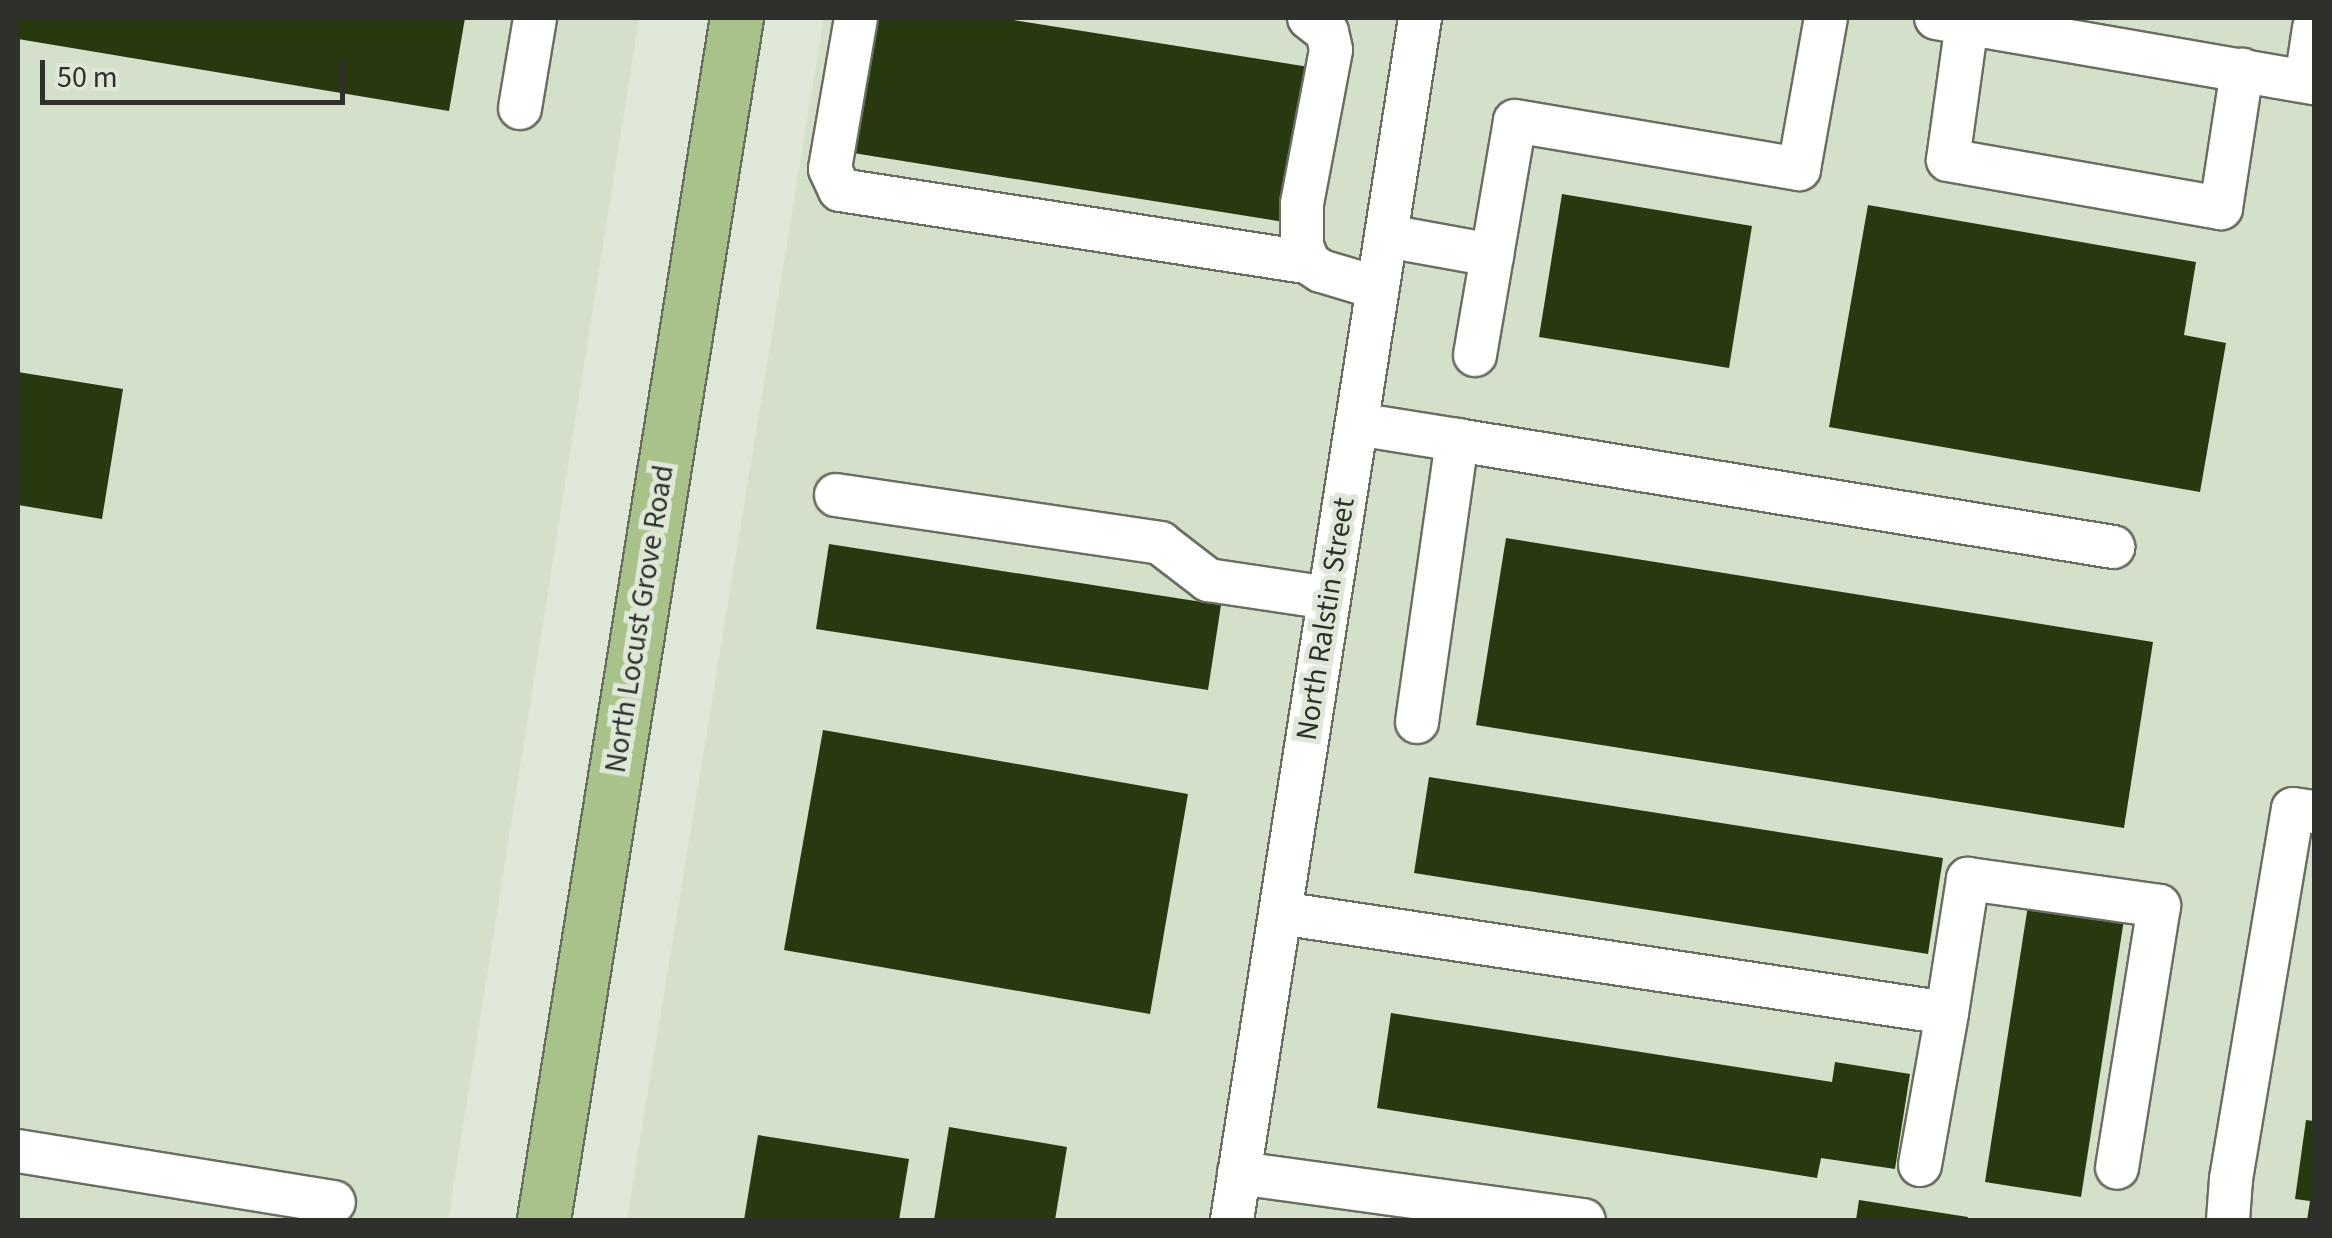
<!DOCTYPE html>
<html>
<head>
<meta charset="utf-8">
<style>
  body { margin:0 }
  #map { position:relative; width:2332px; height:1238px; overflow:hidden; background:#dfe7d8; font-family:"Source Sans 3",sans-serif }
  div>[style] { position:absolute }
  .built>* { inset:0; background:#d4e0c9 }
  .building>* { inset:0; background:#283910 }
  .roads { filter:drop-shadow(2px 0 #686f61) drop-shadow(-2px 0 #686f61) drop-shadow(0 2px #686f61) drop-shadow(0 -2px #686f61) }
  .minor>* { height:42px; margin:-21px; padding:0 21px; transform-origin:21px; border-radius:21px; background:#fff }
  .major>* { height:52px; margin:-26px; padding:0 26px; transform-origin:26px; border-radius:26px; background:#a9c289 }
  span { translate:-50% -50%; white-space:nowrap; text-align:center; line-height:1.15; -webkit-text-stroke:10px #dfe7d8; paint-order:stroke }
  .street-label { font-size:30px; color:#2e312b }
  .frame { position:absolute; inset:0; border:20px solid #2e312b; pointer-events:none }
  .scale { position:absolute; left:40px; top:60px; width:305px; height:45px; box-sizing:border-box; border:5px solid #2e312b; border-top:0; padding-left:12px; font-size:30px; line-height:35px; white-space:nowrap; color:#2e312b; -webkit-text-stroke:8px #dfe7d8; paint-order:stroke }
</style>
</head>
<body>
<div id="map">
  <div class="built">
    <div style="clip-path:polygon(18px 18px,639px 18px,448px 1220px,18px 1220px)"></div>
    <div style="clip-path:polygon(824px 18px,2314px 18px,2314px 1220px,627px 1220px)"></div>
  </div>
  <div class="building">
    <div style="clip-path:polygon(18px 18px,465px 18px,449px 111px,18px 39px)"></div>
    <div style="clip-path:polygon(869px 18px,1001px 18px,1309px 67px,1284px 222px,847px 152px)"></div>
    <div style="clip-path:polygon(1562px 194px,1752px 226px,1729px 368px,1539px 337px)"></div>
    <div style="clip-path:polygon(1868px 205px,2196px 262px,2184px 335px,2226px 343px,2200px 492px,1829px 427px)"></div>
    <div style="clip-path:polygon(18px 372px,123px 389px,102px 519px,18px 505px)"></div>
    <div style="clip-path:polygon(1506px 538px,2153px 642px,2124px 828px,1476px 725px)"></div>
    <div style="clip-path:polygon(829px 544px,1221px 605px,1208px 690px,816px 629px)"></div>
    <div style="clip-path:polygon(823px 730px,1188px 794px,1150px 1014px,784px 950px)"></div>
    <div style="clip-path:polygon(1429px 777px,1943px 858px,1928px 954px,1414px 873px)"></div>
    <div style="clip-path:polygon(2029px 899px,2125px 913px,2081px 1197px,1985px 1182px)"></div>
    <div style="clip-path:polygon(1391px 1013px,1832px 1082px,1835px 1062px,1910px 1074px,1895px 1169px,1821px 1158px,1817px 1178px,1377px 1108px)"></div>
    <div style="clip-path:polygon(2306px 1120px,2314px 1121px,2314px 1220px,2307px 1220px,2310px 1201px,2295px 1199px)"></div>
    <div style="clip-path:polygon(949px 1127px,1067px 1147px,1055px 1220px,934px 1220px)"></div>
    <div style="clip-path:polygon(758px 1135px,909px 1159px,899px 1220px,744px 1220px)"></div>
    <div style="clip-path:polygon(1859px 1200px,1968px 1217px,1967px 1220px,1856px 1220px)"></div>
  </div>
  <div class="roads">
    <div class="minor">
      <div style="left:856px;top:18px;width:153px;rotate:99.8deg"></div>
      <div style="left:830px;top:169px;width:23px;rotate:65deg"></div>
      <div style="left:840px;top:190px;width:475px;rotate:8.8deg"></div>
      <div style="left:1309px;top:18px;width:23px;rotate:38deg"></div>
      <div style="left:1327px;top:32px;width:18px;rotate:77deg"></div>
      <div style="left:1331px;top:50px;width:157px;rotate:100.7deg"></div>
      <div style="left:1302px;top:204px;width:42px;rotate:90deg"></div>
      <div style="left:1302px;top:246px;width:18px;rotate:68deg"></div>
      <div style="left:1309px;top:263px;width:14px;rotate:34deg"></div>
      <div style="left:1321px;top:271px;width:59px;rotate:16.6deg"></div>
      <div style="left:1936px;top:18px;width:384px;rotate:9.8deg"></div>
      <div style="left:1967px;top:23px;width:138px;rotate:97.9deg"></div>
      <div style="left:1948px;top:160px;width:277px;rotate:10deg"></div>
      <div style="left:2221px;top:208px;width:140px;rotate:-81.3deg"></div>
      <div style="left:2306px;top:81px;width:54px;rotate:-81.4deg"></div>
      <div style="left:520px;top:108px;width:91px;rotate:-80.5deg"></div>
      <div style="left:1387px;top:236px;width:107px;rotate:10.3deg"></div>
      <div style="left:1475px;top:355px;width:237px;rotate:-80.3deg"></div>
      <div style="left:1515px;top:121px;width:288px;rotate:9.6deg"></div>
      <div style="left:1799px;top:169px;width:153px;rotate:-79.9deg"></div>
      <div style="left:1357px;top:424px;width:101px;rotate:9.1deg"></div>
      <div style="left:836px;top:495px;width:328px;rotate:8.4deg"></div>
      <div style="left:1160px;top:543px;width:61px;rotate:37.6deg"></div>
      <div style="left:1208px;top:580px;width:122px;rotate:8.5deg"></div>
      <div style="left:1417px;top:722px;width:285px;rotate:-81.9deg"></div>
      <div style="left:1457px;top:440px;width:665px;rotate:9.26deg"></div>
      <div style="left:1280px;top:913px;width:674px;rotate:8.53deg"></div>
      <div style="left:1947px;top:1013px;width:136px;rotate:-81.1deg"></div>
      <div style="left:1968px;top:879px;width:193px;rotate:8deg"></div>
      <div style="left:2159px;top:906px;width:265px;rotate:99.1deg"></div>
      <div style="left:18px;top:1151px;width:320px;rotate:9.2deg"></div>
      <div style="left:1920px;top:1165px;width:154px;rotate:-79.9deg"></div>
      <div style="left:1239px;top:1173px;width:348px;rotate:7.8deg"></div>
      <div style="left:1232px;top:1220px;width:1217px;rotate:-81.11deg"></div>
      <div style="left:2228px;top:1220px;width:41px;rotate:-85.8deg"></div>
      <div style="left:2231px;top:1179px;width:375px;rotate:-80.5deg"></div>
      <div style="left:2293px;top:809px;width:21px;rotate:8deg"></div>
    </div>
    <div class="major">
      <div style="left:544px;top:1220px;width:1217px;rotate:-80.88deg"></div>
    </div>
  </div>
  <div class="street-label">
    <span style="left:640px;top:619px;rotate:-81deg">North Locust Grove Road</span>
    <span style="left:1326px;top:619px;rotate:-81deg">North Ralstin Street</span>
  </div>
  <div class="frame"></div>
  <div class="scale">50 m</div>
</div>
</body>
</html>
